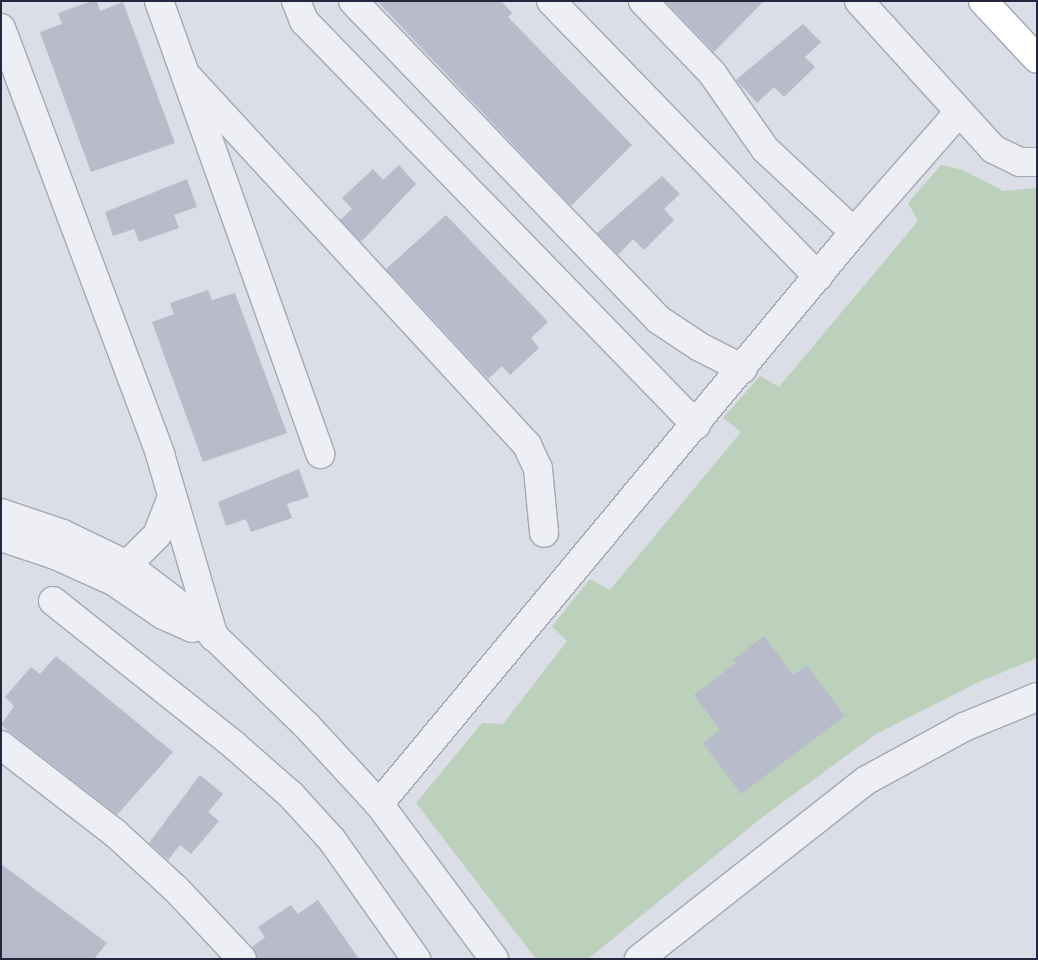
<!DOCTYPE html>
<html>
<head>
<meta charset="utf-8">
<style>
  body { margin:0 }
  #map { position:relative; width:1038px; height:960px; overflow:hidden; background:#dbdde7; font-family:"Titillium Web",sans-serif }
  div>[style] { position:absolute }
  .green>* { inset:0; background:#bcd1bb }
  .building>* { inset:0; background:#b8bbca }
  .roads { filter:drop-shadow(1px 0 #a4a7b4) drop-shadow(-1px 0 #a4a7b4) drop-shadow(0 1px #a4a7b4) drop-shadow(0 -1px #a4a7b4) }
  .minor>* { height:28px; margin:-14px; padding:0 14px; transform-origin:14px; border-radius:14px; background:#eeeff5 }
  .tertiary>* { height:28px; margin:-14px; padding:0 14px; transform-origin:14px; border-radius:14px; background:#eeeff5 }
  .primary>* { height:28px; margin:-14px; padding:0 14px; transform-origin:14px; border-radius:14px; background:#fff }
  span { translate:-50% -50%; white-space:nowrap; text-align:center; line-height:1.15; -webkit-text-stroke:4.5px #eaecf5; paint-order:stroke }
  .frame { position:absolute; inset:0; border:2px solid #24283e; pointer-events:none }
</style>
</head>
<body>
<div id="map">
  <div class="green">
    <div style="clip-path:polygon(941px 165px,963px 170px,1003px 191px,1037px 188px,1037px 658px,979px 682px,876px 734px,760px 819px,588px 959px,536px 959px,416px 803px,482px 723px,503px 724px,567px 641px,552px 626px,590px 579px,610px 590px,741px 432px,723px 418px,760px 376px,779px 387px,918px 221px,908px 203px)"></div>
  </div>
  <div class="building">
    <div style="clip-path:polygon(92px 1px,97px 1px,100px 11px,123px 2px,175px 143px,91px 172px,40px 32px,62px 24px,58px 13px)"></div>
    <div style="clip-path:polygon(377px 1px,501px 1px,512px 13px,508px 17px,632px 145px,571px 206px)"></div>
    <div style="clip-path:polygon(665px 1px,764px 1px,714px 52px)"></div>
    <div style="clip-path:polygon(803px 24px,821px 42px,805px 57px,815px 67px,784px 97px,774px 87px,757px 103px,736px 80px)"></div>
    <div style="clip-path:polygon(399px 165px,416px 184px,361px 242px,340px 220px,352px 209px,342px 198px,373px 169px,383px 180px)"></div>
    <div style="clip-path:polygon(662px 176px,680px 194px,664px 209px,674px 220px,644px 250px,633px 239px,618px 255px,597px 233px)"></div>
    <div style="clip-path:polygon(187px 179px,197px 207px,174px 215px,179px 228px,139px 242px,134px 229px,113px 236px,105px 212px)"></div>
    <div style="clip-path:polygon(446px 215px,548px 322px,531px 338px,539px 348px,510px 375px,502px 366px,488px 379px,386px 269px)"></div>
    <div style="clip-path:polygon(208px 290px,212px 300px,235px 293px,287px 433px,203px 462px,152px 322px,174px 314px,170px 303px)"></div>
    <div style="clip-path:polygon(299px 469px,309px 497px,287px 504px,292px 518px,251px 532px,246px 519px,226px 526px,218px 502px)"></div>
    <div style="clip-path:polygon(764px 636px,793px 675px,807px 665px,845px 716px,741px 794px,703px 743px,720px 730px,694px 695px,736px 663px,733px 660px)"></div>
    <div style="clip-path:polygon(56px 656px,173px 752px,117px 815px,1px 725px,14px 706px,5px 697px,31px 667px,40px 674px)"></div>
    <div style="clip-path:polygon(200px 775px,223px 794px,208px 812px,219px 821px,191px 854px,180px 845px,168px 860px,149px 843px)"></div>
    <div style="clip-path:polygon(1px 864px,107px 943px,94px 959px,1px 959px)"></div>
    <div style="clip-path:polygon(318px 900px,359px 959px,257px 959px,252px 947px,265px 937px,258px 927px,291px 905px,298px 914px)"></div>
  </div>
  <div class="roads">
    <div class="minor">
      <div style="left:159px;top:1px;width:481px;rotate:70.4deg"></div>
      <div style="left:296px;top:1px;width:22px;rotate:68deg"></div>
      <div style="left:304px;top:21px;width:563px;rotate:45.86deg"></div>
      <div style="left:353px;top:1px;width:442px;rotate:46.2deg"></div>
      <div style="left:659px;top:320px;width:49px;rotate:33.4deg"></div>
      <div style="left:700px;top:347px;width:48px;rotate:27.1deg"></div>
      <div style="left:551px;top:1px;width:384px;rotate:45.9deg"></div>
      <div style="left:643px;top:1px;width:100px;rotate:46.2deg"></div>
      <div style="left:712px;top:73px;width:93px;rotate:55.1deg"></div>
      <div style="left:765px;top:149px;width:122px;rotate:43deg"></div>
      <div style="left:859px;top:1px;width:200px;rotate:47.8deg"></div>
      <div style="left:993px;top:149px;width:30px;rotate:26deg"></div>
      <div style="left:1020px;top:162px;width:17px"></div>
      <div style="left:1px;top:28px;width:455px;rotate:69.5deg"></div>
      <div style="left:160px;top:454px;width:191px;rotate:73.6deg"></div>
      <div style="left:185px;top:74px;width:505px;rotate:47.33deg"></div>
      <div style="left:527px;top:445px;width:26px;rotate:65deg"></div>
      <div style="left:538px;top:469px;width:64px;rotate:84.6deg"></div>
      <div style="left:127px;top:565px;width:42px;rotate:-45deg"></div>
      <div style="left:157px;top:535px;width:41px;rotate:-68.5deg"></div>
      <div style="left:53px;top:601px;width:233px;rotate:38.5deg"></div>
      <div style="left:235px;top:746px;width:74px;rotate:41.2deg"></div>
      <div style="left:291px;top:795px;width:61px;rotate:47.7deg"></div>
      <div style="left:332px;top:840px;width:146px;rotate:54.8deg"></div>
      <div style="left:1px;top:745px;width:144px;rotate:37.7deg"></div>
      <div style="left:115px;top:833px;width:83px;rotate:42.6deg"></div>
      <div style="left:176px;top:889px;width:96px;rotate:46.7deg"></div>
      <div style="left:379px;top:804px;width:744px;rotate:-50.29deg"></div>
      <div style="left:854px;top:232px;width:159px;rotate:-48.8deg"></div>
    </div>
    <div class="tertiary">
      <div style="left:1px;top:513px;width:65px;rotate:18.7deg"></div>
      <div style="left:63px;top:534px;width:71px;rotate:25.8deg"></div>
      <div style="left:127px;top:565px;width:79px;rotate:37.3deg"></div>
      <div style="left:190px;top:613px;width:163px;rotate:44deg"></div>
      <div style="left:307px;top:726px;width:106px;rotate:47.3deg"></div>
      <div style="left:379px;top:804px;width:193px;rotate:53.4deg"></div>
      <div style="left:1px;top:537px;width:57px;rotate:18.4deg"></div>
      <div style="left:55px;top:555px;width:64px;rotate:24.1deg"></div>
      <div style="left:113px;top:581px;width:60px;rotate:34.2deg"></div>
      <div style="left:163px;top:615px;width:32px;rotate:24deg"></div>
      <div style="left:639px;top:959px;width:288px;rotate:-38.2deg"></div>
      <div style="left:865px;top:781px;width:113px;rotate:-28.6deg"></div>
      <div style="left:964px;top:727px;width:79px;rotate:-22.3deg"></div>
    </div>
    <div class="primary">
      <div style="left:983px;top:1px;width:79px;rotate:47deg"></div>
    </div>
  </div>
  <div class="frame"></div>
</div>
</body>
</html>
